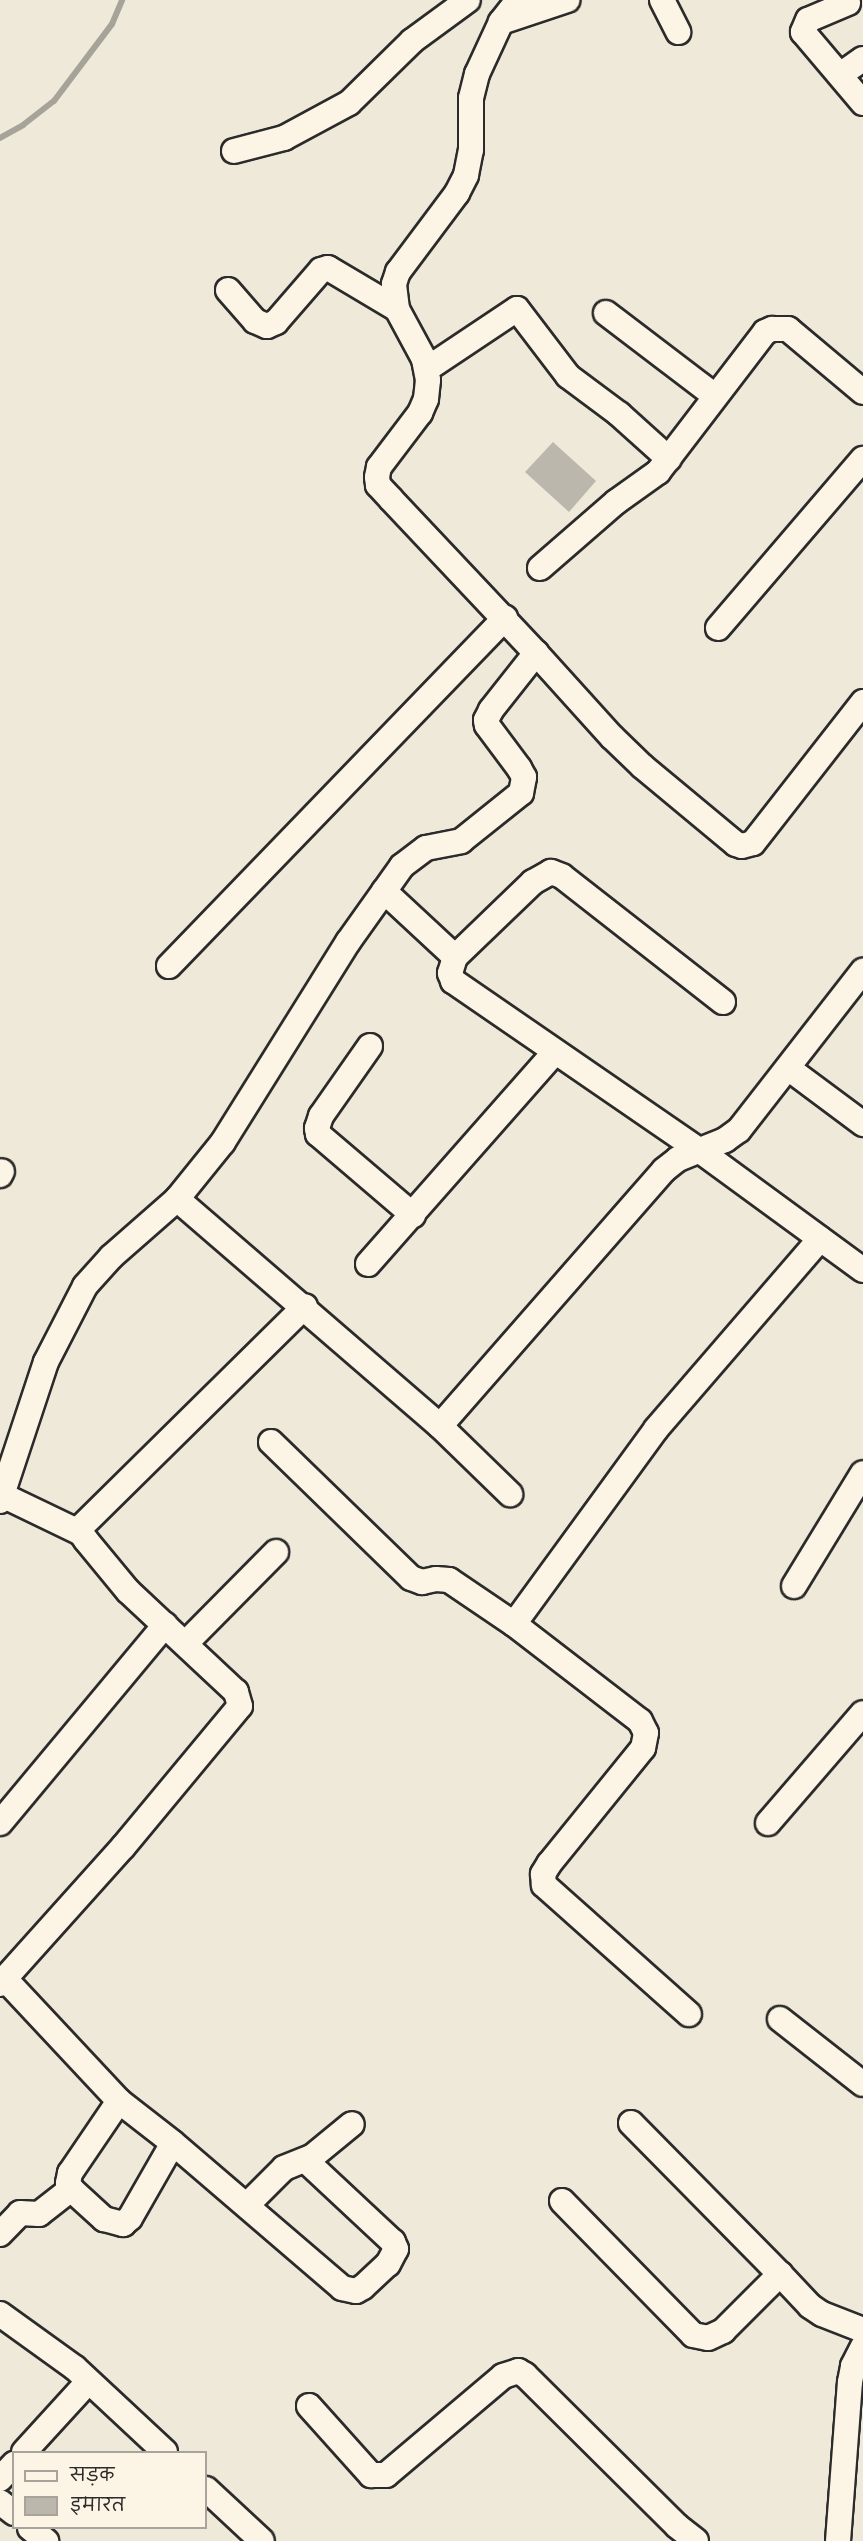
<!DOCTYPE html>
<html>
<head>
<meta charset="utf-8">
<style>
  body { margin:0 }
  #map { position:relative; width:863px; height:2541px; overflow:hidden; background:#efe9da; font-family:Itim,"Playpen Sans Deva",sans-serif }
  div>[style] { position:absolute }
  .stream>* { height:6px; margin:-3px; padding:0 3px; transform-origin:3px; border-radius:3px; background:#a6a399 }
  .building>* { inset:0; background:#bcb7ac }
  .roads { filter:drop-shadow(2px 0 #2b2b2b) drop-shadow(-2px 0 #2b2b2b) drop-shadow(0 2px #2b2b2b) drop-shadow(0 -2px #2b2b2b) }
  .minor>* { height:24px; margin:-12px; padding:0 12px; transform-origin:12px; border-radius:12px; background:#fcf5e5 }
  span { translate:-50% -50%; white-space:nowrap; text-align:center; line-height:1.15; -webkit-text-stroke:6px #fcf5e5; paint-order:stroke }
  .legend { position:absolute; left:12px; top:2451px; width:195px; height:78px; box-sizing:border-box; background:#fcf5e5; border:2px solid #a8a49b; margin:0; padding:8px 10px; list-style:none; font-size:18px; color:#2b2b2b }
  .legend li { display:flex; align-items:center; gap:12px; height:30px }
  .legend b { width:30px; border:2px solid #a8a49b }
</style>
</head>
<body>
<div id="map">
  <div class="stream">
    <div style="left:0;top:138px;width:26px;rotate:-29deg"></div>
    <div style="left:23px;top:125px;width:39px;rotate:-38deg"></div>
    <div style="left:54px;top:101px;width:96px;rotate:-53deg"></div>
    <div style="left:112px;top:24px;width:26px;rotate:-67deg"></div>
  </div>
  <div class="building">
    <div style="clip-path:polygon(553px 442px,596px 481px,569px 512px,525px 472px)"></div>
  </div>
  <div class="roads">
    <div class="minor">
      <div style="left:662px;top:0;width:36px;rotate:63deg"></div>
      <div style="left:848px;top:3px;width:43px;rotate:157deg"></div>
      <div style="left:808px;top:20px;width:13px;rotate:113deg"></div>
      <div style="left:803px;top:32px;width:93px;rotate:49.8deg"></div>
      <div style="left:501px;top:22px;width:70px;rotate:-18.4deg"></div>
      <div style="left:840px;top:75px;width:28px;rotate:-35deg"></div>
      <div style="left:234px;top:151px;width:52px;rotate:-14.6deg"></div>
      <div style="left:284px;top:138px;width:74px;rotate:-28.3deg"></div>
      <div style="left:349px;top:103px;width:88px;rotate:-44.5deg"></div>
      <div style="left:412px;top:41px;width:69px;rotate:-36.2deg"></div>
      <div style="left:228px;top:290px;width:41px;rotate:48.9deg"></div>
      <div style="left:255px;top:321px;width:13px;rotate:23deg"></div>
      <div style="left:267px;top:326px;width:10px;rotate:-24deg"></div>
      <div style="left:276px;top:322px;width:69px;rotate:-49.1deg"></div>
      <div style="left:321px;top:270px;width:7px;rotate:-16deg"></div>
      <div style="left:328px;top:268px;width:80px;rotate:30.7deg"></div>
      <div style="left:606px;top:313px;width:137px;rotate:37.3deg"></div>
      <div style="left:427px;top:369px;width:108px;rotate:-33.7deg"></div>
      <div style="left:517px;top:309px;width:84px;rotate:52.7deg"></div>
      <div style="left:568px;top:376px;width:64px;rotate:36.7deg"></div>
      <div style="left:619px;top:414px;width:67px;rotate:42deg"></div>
      <div style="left:540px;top:568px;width:101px;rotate:-41deg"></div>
      <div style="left:616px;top:502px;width:52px;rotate:-35.5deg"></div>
      <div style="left:658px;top:472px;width:176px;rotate:-52.6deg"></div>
      <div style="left:765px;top:332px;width:8px;rotate:-23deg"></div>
      <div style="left:772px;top:329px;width:16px"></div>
      <div style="left:788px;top:329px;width:98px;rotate:40deg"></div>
      <div style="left:718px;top:628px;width:223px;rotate:-49.4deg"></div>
      <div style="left:536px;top:653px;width:113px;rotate:47.9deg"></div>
      <div style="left:612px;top:737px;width:42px;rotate:44deg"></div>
      <div style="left:642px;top:766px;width:122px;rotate:39.7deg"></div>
      <div style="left:736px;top:844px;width:6px;rotate:18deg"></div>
      <div style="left:742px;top:846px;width:11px;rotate:-15deg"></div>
      <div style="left:753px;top:843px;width:179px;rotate:-52deg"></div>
      <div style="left:384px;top:891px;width:97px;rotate:42.9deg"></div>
      <div style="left:169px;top:966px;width:484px;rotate:-46deg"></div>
      <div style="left:723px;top:1002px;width:204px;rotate:-142deg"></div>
      <div style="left:562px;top:876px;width:12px;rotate:-160deg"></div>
      <div style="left:551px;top:872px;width:21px;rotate:151deg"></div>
      <div style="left:533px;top:882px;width:108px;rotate:136.1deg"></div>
      <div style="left:455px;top:957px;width:17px;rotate:107deg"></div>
      <div style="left:450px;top:973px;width:9px;rotate:69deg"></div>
      <div style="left:453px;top:981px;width:298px;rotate:34.5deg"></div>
      <div style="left:699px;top:1150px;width:203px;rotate:36.2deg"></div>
      <div style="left:370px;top:1046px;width:85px;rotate:125deg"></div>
      <div style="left:321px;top:1116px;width:13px;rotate:108deg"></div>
      <div style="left:317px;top:1128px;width:6px;rotate:81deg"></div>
      <div style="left:318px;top:1134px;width:125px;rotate:40.5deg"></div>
      <div style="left:788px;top:1068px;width:94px;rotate:36.7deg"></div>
      <div style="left:0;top:1175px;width:4px;rotate:-63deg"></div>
      <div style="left:177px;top:1199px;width:347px;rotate:40.8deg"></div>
      <div style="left:440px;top:1426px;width:98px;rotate:44.2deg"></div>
      <div style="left:368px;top:1264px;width:281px;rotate:-48.6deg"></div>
      <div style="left:440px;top:1426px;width:340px;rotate:-48.8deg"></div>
      <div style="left:664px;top:1170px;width:18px;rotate:-38deg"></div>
      <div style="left:678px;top:1159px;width:51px;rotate:-22deg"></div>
      <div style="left:725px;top:1140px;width:17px;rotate:-36deg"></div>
      <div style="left:739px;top:1130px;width:202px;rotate:-52.1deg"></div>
      <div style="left:271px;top:1442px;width:195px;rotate:44.2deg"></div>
      <div style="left:411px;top:1578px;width:12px;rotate:20deg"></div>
      <div style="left:422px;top:1582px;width:14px;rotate:-12deg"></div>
      <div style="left:436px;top:1579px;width:13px;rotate:4deg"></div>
      <div style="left:449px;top:1580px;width:78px;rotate:34.1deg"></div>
      <div style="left:514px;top:1624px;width:241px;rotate:-53.9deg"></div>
      <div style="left:656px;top:1429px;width:251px;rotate:-49.2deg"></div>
      <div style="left:2px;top:1495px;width:88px;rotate:25.7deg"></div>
      <div style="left:0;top:1501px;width:146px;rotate:-71.7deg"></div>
      <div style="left:46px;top:1362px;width:85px;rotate:-62.8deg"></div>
      <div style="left:85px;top:1286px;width:39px;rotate:-48deg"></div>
      <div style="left:111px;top:1257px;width:88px;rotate:-41.3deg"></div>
      <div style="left:177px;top:1199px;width:73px;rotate:-51.1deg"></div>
      <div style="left:223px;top:1142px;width:236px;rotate:-58deg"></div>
      <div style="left:348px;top:942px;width:93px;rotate:-54.6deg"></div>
      <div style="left:402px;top:866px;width:30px;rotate:-37deg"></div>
      <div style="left:426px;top:848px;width:36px;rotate:-11deg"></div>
      <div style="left:461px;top:841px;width:77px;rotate:-38.7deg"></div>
      <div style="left:521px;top:793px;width:16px;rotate:-79deg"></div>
      <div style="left:524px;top:777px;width:10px;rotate:-119deg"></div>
      <div style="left:519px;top:768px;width:54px;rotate:-126.7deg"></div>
      <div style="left:487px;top:725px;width:5px;rotate:-101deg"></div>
      <div style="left:486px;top:720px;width:11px;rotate:-63deg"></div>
      <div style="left:491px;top:710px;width:73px;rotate:-51.7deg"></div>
      <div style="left:536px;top:653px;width:212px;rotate:-133.3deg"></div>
      <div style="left:391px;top:499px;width:19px;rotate:-133deg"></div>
      <div style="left:378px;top:485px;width:8px;rotate:-97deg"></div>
      <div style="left:377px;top:477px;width:10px;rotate:-79deg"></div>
      <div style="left:379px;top:467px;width:68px;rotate:-52.8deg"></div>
      <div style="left:420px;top:413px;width:15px;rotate:-67deg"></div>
      <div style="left:426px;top:399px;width:19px;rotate:-84deg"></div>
      <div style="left:428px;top:380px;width:21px;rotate:-101deg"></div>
      <div style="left:424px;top:359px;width:57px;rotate:-118.4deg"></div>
      <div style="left:397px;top:309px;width:25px;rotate:-97deg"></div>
      <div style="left:394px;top:284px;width:13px;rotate:-72deg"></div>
      <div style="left:398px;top:272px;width:99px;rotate:-53.2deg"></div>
      <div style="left:457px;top:193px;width:20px;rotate:-63deg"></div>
      <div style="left:466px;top:175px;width:25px;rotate:-79deg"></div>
      <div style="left:471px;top:150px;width:52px;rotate:-90deg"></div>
      <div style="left:471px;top:98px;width:25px;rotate:-76deg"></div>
      <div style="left:477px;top:74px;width:57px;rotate:-65.2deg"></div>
      <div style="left:501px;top:22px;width:28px;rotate:-52deg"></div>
      <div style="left:794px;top:1586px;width:132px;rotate:-58.6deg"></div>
      <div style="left:514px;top:1624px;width:159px;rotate:37.6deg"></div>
      <div style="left:640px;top:1721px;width:13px;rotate:63deg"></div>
      <div style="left:646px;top:1733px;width:15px;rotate:101deg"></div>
      <div style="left:643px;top:1748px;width:149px;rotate:129deg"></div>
      <div style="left:549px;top:1864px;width:12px;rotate:121deg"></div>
      <div style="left:543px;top:1874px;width:11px;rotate:85deg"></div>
      <div style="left:544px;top:1885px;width:194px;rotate:41.7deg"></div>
      <div style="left:186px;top:1643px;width:128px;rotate:-45.3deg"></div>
      <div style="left:0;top:1823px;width:258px;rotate:-50.2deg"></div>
      <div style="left:768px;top:1823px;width:145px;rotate:-49.2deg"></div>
      <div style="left:5px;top:1979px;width:167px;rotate:46.9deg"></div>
      <div style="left:119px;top:2101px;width:68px;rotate:37.9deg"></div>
      <div style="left:173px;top:2143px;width:223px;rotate:40.6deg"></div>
      <div style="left:342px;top:2288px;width:14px;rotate:12deg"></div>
      <div style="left:356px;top:2291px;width:8px;rotate:-30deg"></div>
      <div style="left:363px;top:2287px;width:34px;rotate:-43deg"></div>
      <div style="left:388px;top:2264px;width:17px;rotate:-62deg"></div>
      <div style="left:396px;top:2249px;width:8px;rotate:-113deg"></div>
      <div style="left:393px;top:2242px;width:119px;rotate:-137deg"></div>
      <div style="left:0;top:1984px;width:184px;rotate:-48.1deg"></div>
      <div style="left:123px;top:1847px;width:183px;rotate:-50.3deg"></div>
      <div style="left:240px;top:1706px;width:15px;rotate:-106deg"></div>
      <div style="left:236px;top:1692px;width:148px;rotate:-136.9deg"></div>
      <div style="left:128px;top:1591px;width:66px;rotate:-129.5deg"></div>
      <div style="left:86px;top:1540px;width:9px;rotate:-126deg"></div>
      <div style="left:81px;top:1533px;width:7px;rotate:-82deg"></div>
      <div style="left:82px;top:1526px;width:313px;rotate:-44.6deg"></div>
      <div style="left:780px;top:2019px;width:105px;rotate:38.1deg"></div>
      <div style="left:119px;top:2101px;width:87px;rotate:124.2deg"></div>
      <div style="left:70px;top:2173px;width:10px;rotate:101deg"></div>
      <div style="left:68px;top:2183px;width:7px;rotate:63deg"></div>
      <div style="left:71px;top:2189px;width:45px;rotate:42.3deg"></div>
      <div style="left:104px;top:2219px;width:20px;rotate:15deg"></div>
      <div style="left:123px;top:2224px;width:9px;rotate:-41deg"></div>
      <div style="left:130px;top:2218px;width:86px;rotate:-60.2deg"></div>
      <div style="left:631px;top:2123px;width:212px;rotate:45.4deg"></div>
      <div style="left:562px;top:2201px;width:187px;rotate:45.6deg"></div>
      <div style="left:693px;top:2335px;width:15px;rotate:11deg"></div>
      <div style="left:708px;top:2338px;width:17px;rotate:-25deg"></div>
      <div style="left:723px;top:2331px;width:81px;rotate:-45deg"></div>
      <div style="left:780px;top:2274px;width:44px;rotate:46.8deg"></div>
      <div style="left:810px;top:2306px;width:14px;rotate:34deg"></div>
      <div style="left:822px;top:2314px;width:44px;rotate:21.3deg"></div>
      <div style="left:247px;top:2205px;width:52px;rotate:-45deg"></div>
      <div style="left:284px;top:2168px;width:31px;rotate:-22deg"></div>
      <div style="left:313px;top:2156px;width:50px;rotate:-39.4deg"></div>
      <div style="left:0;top:2234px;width:29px;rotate:-46deg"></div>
      <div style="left:20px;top:2213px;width:19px;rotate:3deg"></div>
      <div style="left:39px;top:2214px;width:41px;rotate:-38deg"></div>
      <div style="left:0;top:2314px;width:92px;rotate:35.8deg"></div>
      <div style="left:75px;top:2368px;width:123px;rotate:43deg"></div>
      <div style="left:309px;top:2406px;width:93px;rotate:48.1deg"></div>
      <div style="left:371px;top:2475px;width:15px"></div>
      <div style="left:386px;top:2475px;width:153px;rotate:-40.2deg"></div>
      <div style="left:503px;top:2376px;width:16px;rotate:-18deg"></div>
      <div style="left:518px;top:2371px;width:8px;rotate:30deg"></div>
      <div style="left:525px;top:2375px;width:214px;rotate:44.8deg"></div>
      <div style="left:677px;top:2526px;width:24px;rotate:38deg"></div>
      <div style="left:24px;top:2452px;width:95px;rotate:-47.6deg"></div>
      <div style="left:0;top:2479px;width:21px;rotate:-47deg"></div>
      <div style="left:206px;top:2489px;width:76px;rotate:42.9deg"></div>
      <div style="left:0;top:2502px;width:18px;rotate:38deg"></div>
      <div style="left:30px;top:2528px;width:21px;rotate:39deg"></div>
      <div style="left:838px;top:2541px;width:159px;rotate:-85.7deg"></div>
      <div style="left:850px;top:2382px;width:16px;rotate:-79deg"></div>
      <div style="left:853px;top:2366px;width:22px;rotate:-63deg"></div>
    </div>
  </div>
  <ul class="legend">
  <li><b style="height:8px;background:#fcf5e5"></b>सड़क</li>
  <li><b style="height:16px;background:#bcb7ac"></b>इमारत</li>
  </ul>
</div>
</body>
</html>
